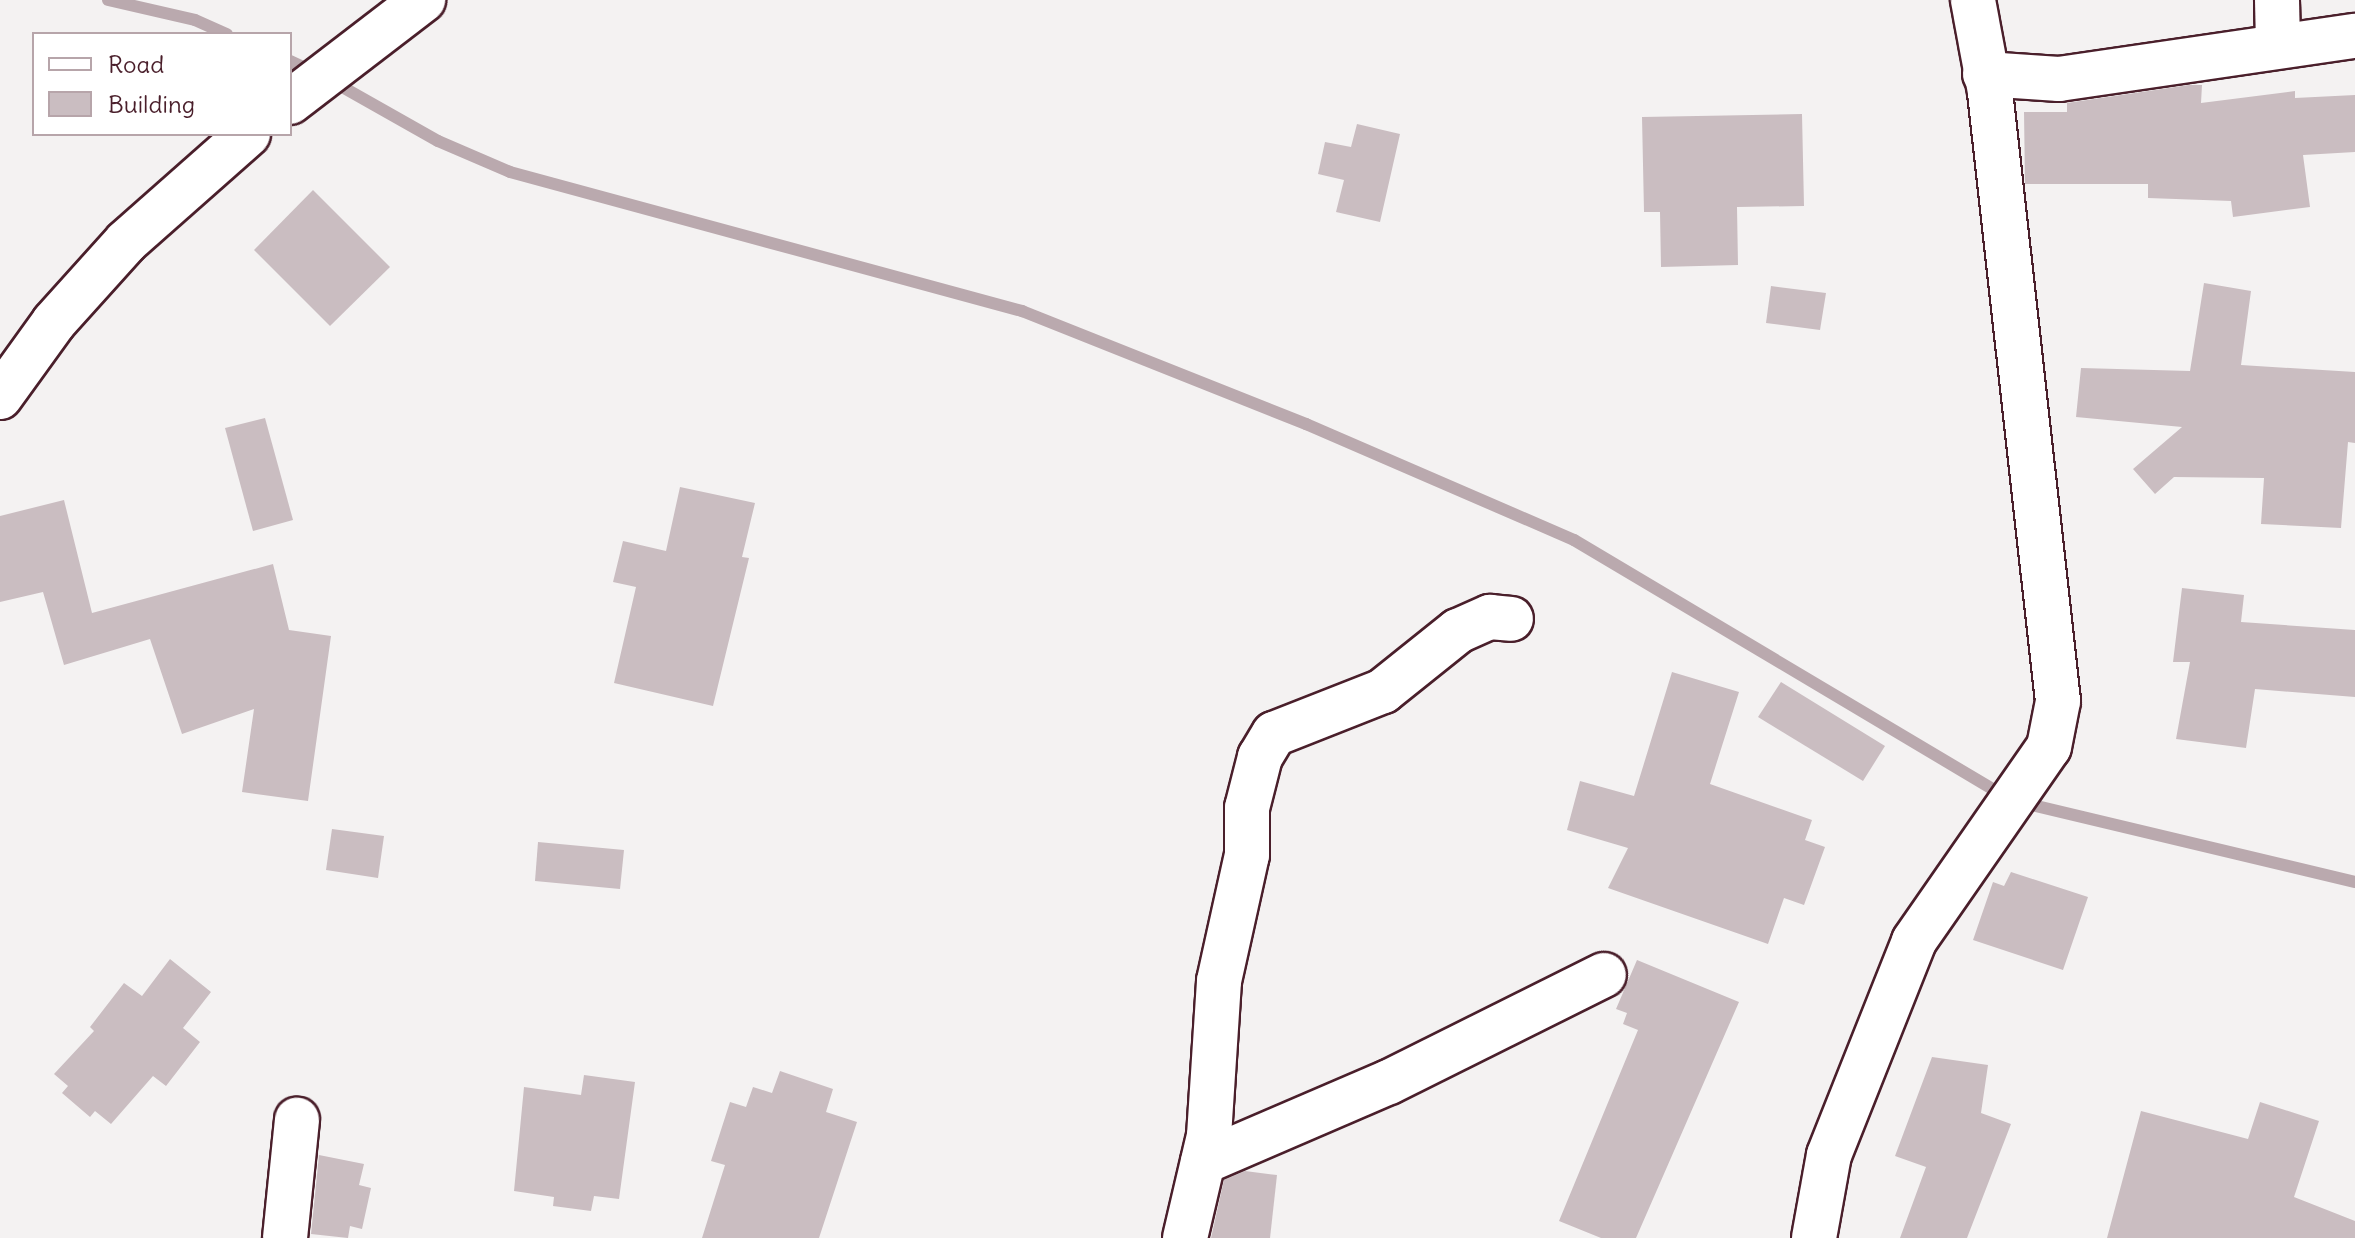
<!DOCTYPE html>
<html>
<head>
<meta charset="utf-8">
<style>
  body { margin:0 }
  #map { position:relative; width:2355px; height:1238px; overflow:hidden; background:#f4f2f2; font-family:Delius,sans-serif }
  div>[style] { position:absolute }
  .stream>* { height:12px; margin:-6px; padding:0 6px; transform-origin:6px; border-radius:6px; background:#baa9ae }
  .building>* { inset:0; background:#cabdc1 }
  .roads { filter:drop-shadow(2px 0 #4a1f2b) drop-shadow(-2px 0 #4a1f2b) drop-shadow(0 2px #4a1f2b) drop-shadow(0 -2px #4a1f2b) }
  .minor>* { height:44px; margin:-22px; padding:0 22px; transform-origin:22px; border-radius:22px; background:#fff }
  span { translate:-50% -50%; white-space:nowrap; text-align:center; line-height:1.15; -webkit-text-stroke:8px #fff; paint-order:stroke }
  .legend { position:absolute; left:32px; top:32px; width:260px; height:104px; box-sizing:border-box; background:#fff; border:2px solid #b7a5aa; margin:0; padding:10px 14px; list-style:none; font-size:24px; color:#4a1f2b }
  .legend li { display:flex; align-items:center; gap:16px; height:40px }
  .legend b { width:40px; border:2px solid #b7a5aa }
</style>
</head>
<body>
<div id="map">
  <div class="stream">
    <div style="left:108px;top:0;width:89px;rotate:12.9deg"></div>
    <div style="left:195px;top:20px;width:35px;rotate:24deg"></div>
    <div style="left:290px;top:61px;width:26px;rotate:25deg"></div>
    <div style="left:330px;top:80px;width:124px;rotate:29.5deg"></div>
    <div style="left:438px;top:141px;width:78px;rotate:23.3deg"></div>
    <div style="left:510px;top:172px;width:531px;rotate:15.19deg"></div>
    <div style="left:1022px;top:311px;width:306px;rotate:21.7deg"></div>
    <div style="left:1306px;top:424px;width:292px;rotate:23.4deg"></div>
    <div style="left:1574px;top:540px;width:508px;rotate:30.75deg"></div>
    <div style="left:2011px;top:800px;width:354px;rotate:13.4deg"></div>
  </div>
  <div class="building">
    <div style="clip-path:polygon(2189px 85px,2202px 85px,2201px 103px,2295px 91px,2295px 98px,2355px 95px,2355px 152px,2303px 155px,2310px 207px,2233px 217px,2231px 201px,2148px 198px,2148px 184px,2025px 184px,2024px 112px,2067px 112px,2067px 103px)"></div>
    <div style="clip-path:polygon(1802px 114px,1804px 206px,1737px 207px,1738px 265px,1661px 267px,1660px 212px,1644px 212px,1642px 117px)"></div>
    <div style="clip-path:polygon(1357px 124px,1400px 134px,1380px 222px,1336px 212px,1344px 180px,1318px 174px,1325px 142px,1351px 147px)"></div>
    <div style="clip-path:polygon(313px 190px,390px 267px,330px 326px,254px 250px)"></div>
    <div style="clip-path:polygon(2204px 283px,2251px 291px,2241px 365px,2355px 372px,2355px 443px,2348px 442px,2341px 528px,2261px 524px,2264px 478px,2174px 477px,2155px 494px,2133px 469px,2182px 427px,2076px 417px,2081px 368px,2190px 371px)"></div>
    <div style="clip-path:polygon(1771px 286px,1826px 293px,1820px 330px,1766px 323px)"></div>
    <div style="clip-path:polygon(265px 418px,293px 520px,253px 531px,225px 428px)"></div>
    <div style="clip-path:polygon(680px 487px,755px 503px,742px 557px,749px 558px,713px 706px,614px 683px,636px 587px,613px 582px,623px 541px,666px 551px)"></div>
    <div style="clip-path:polygon(64px 500px,92px 613px,273px 564px,289px 630px,331px 636px,308px 801px,242px 792px,254px 709px,182px 734px,150px 639px,64px 665px,43px 592px,0 602px,0 516px)"></div>
    <div style="clip-path:polygon(2182px 588px,2244px 595px,2241px 622px,2355px 630px,2355px 697px,2255px 689px,2246px 748px,2176px 739px,2190px 662px,2173px 662px)"></div>
    <div style="clip-path:polygon(1672px 672px,1739px 692px,1710px 784px,1812px 820px,1805px 840px,1825px 847px,1804px 905px,1784px 898px,1768px 944px,1608px 888px,1628px 848px,1567px 830px,1580px 781px,1634px 796px)"></div>
    <div style="clip-path:polygon(1781px 682px,1885px 746px,1863px 781px,1758px 717px)"></div>
    <div style="clip-path:polygon(332px 829px,384px 836px,378px 878px,326px 870px)"></div>
    <div style="clip-path:polygon(538px 842px,624px 850px,620px 889px,535px 881px)"></div>
    <div style="clip-path:polygon(2011px 872px,2088px 897px,2063px 970px,1973px 940px,1993px 882px,2004px 886px)"></div>
    <div style="clip-path:polygon(170px 959px,211px 992px,183px 1028px,200px 1042px,166px 1086px,153px 1076px,111px 1124px,95px 1111px,90px 1117px,62px 1093px,68px 1086px,54px 1074px,94px 1031px,90px 1027px,124px 983px,142px 996px)"></div>
    <div style="clip-path:polygon(1637px 960px,1739px 1002px,1636px 1238px,1601px 1238px,1559px 1221px,1638px 1030px,1623px 1024px,1627px 1013px,1616px 1009px)"></div>
    <div style="clip-path:polygon(1932px 1057px,1988px 1065px,1981px 1113px,2011px 1124px,1967px 1238px,1900px 1238px,1926px 1167px,1895px 1156px)"></div>
    <div style="clip-path:polygon(780px 1071px,833px 1089px,826px 1112px,857px 1122px,819px 1238px,702px 1238px,725px 1165px,711px 1161px,730px 1102px,746px 1107px,753px 1087px,772px 1093px)"></div>
    <div style="clip-path:polygon(584px 1075px,635px 1082px,619px 1199px,594px 1196px,591px 1211px,553px 1206px,554px 1197px,514px 1191px,524px 1087px,581px 1095px)"></div>
    <div style="clip-path:polygon(2260px 1102px,2319px 1121px,2294px 1197px,2355px 1221px,2355px 1238px,2107px 1238px,2141px 1111px,2248px 1139px)"></div>
    <div style="clip-path:polygon(319px 1155px,364px 1164px,359px 1185px,371px 1188px,362px 1229px,350px 1226px,348px 1238px,311px 1234px)"></div>
    <div style="clip-path:polygon(1245px 1171px,1277px 1175px,1270px 1238px,1211px 1238px,1224px 1180px)"></div>
  </div>
  <div class="roads">
    <div class="minor">
      <div style="left:2277px;top:0;width:44px;rotate:88.7deg"></div>
      <div style="left:1985px;top:74px;width:74px;rotate:3.9deg"></div>
      <div style="left:2059px;top:79px;width:299px;rotate:-8.3deg"></div>
      <div style="left:290px;top:102px;width:168px;rotate:-37.5deg"></div>
      <div style="left:0;top:397px;width:92px;rotate:-54.2deg"></div>
      <div style="left:54px;top:322px;width:108px;rotate:-48deg"></div>
      <div style="left:126px;top:242px;width:163px;rotate:-41.5deg"></div>
      <div style="left:1203px;top:1162px;width:202px;rotate:-23.3deg"></div>
      <div style="left:1389px;top:1082px;width:240px;rotate:-26.5deg"></div>
      <div style="left:285px;top:1238px;width:119px;rotate:-84.2deg"></div>
      <div style="left:1185px;top:1238px;width:105px;rotate:-76.8deg"></div>
      <div style="left:1209px;top:1136px;width:155px;rotate:-86.3deg"></div>
      <div style="left:1219px;top:981px;width:129px;rotate:-77.5deg"></div>
      <div style="left:1247px;top:855px;width:47px;rotate:-90deg"></div>
      <div style="left:1247px;top:808px;width:53px;rotate:-75.7deg"></div>
      <div style="left:1260px;top:757px;width:27px;rotate:-59deg"></div>
      <div style="left:1274px;top:734px;width:117px;rotate:-21.5deg"></div>
      <div style="left:1383px;top:691px;width:96px;rotate:-38.7deg"></div>
      <div style="left:1458px;top:631px;width:35px;rotate:-24deg"></div>
      <div style="left:1490px;top:617px;width:21px;rotate:5deg"></div>
      <div style="left:1814px;top:1238px;width:84px;rotate:-79.8deg"></div>
      <div style="left:1829px;top:1155px;width:230px;rotate:-68.3deg"></div>
      <div style="left:1914px;top:941px;width:236px;rotate:-55.2deg"></div>
      <div style="left:2049px;top:747px;width:47px;rotate:-78.9deg"></div>
      <div style="left:2058px;top:701px;width:613px;rotate:-96.37deg"></div>
      <div style="left:1990px;top:92px;width:94px;rotate:-100.5deg"></div>
    </div>
  </div>
  <ul class="legend">
  <li><b style="height:10px;background:#fff"></b>Road</li>
  <li><b style="height:22px;background:#cabdc1"></b>Building</li>
  </ul>
</div>
</body>
</html>
